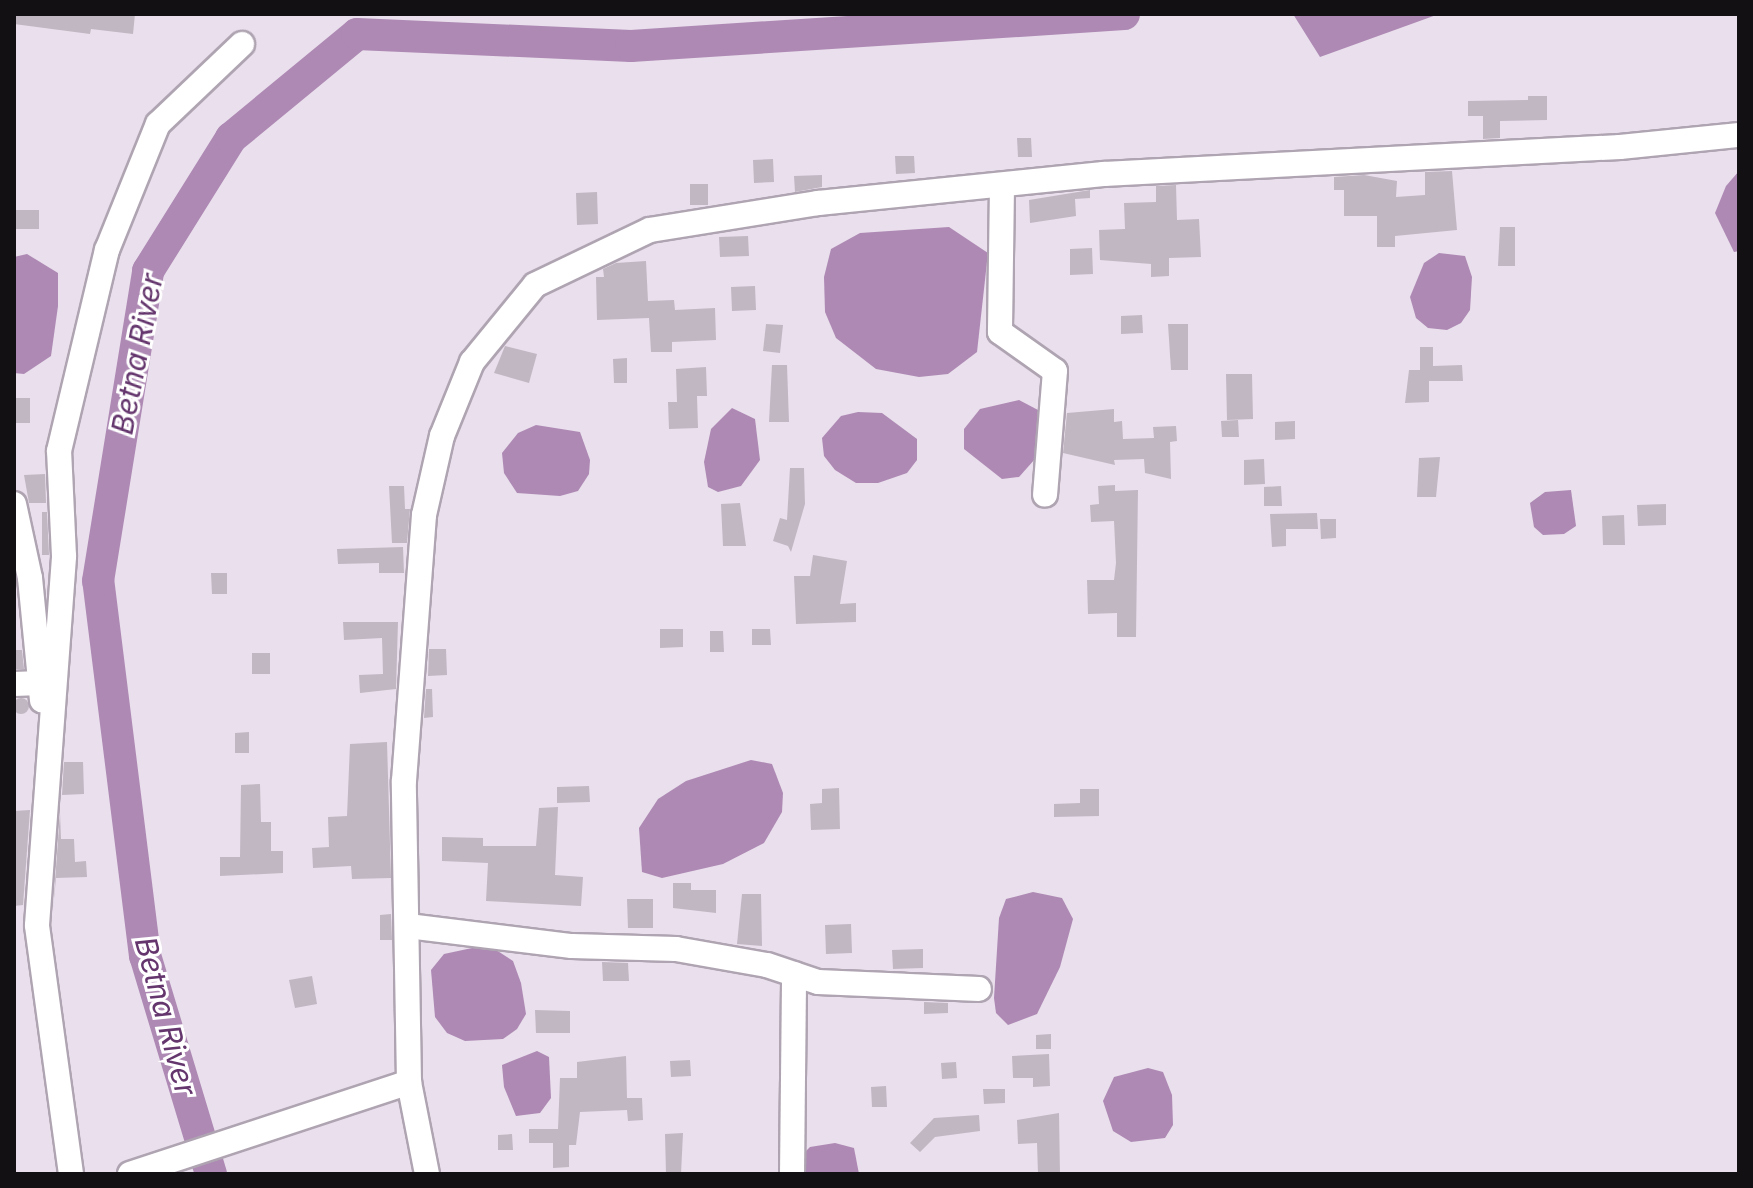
<!DOCTYPE html>
<html>
<head>
<meta charset="utf-8">
<style>
  body { margin:0 }
  #map { position:relative; width:1753px; height:1188px; overflow:hidden; background:#eadfec; font-family:Inter,sans-serif }
  div>[style] { position:absolute }
  .water>* { inset:0; background:#ad89b4 }
  .river>* { height:32px; margin:-16px; padding:0 16px; transform-origin:16px; border-radius:16px; background:#ad89b4 }
  .building>* { inset:0; background:#c1b7c3 }
  .round { border-radius:50% }
  .roads { filter:drop-shadow(2px 0 #afa4b1) drop-shadow(-2px 0 #afa4b1) drop-shadow(0 2px #afa4b1) drop-shadow(0 -2px #afa4b1) }
  .minor>* { height:24px; margin:-12px; padding:0 12px; transform-origin:12px; border-radius:12px; background:#fff }
  span { translate:-50% -50%; white-space:nowrap; text-align:center; line-height:1.15; -webkit-text-stroke:6px #fff; paint-order:stroke }
  .water-label { font-size:30px; color:#64366d; font-style:italic }
  .frame { position:absolute; inset:0; border:16px solid #131014; pointer-events:none }
</style>
</head>
<body>
<div id="map">
  <div class="water">
    <div style="clip-path:polygon(1293px 14px,1439px 14px,1320px 57px)"></div>
    <div style="clip-path:polygon(1739px 171px,1739px 251px,1734px 252px,1715px 213px,1726px 186px)"></div>
    <div style="clip-path:polygon(949px 227px,988px 253px,977px 352px,948px 374px,919px 377px,876px 369px,836px 338px,825px 312px,824px 277px,831px 249px,860px 233px)"></div>
    <div style="clip-path:polygon(1439px 253px,1465px 256px,1472px 277px,1470px 310px,1461px 323px,1447px 330px,1428px 328px,1416px 318px,1410px 297px,1424px 263px)"></div>
    <div style="clip-path:polygon(27px 254px,58px 273px,58px 306px,51px 356px,24px 374px,14px 373px,14px 257px)"></div>
    <div style="clip-path:polygon(1019px 400px,1038px 410px,1035px 459px,1019px 477px,1002px 479px,964px 449px,964px 429px,980px 409px)"></div>
    <div style="clip-path:polygon(732px 408px,755px 419px,760px 460px,741px 486px,718px 492px,708px 487px,704px 462px,711px 429px)"></div>
    <div style="clip-path:polygon(858px 412px,882px 413px,917px 439px,917px 460px,907px 473px,878px 483px,856px 483px,835px 470px,824px 456px,822px 438px,841px 416px)"></div>
    <div style="clip-path:polygon(536px 425px,580px 432px,590px 460px,589px 474px,578px 491px,560px 496px,517px 493px,504px 473px,502px 453px,518px 433px)"></div>
    <div style="clip-path:polygon(1571px 490px,1576px 526px,1564px 534px,1543px 535px,1534px 527px,1530px 503px,1545px 492px)"></div>
    <div style="clip-path:polygon(751px 760px,772px 764px,783px 793px,782px 812px,764px 843px,723px 864px,662px 878px,642px 872px,639px 828px,658px 799px,686px 781px)"></div>
    <div style="clip-path:polygon(1033px 892px,1062px 898px,1073px 919px,1060px 967px,1037px 1014px,1008px 1025px,996px 1013px,994px 998px,999px 918px,1006px 899px)"></div>
    <div style="clip-path:polygon(472px 948px,493px 948px,513px 961px,521px 983px,526px 1014px,517px 1029px,503px 1039px,465px 1041px,447px 1033px,435px 1017px,431px 970px,444px 954px)"></div>
    <div style="clip-path:polygon(537px 1051px,549px 1057px,551px 1098px,540px 1113px,516px 1116px,504px 1087px,502px 1065px)"></div>
    <div style="clip-path:polygon(1148px 1068px,1163px 1072px,1172px 1095px,1173px 1125px,1165px 1138px,1131px 1142px,1113px 1131px,1103px 1101px,1114px 1077px)"></div>
    <div style="clip-path:polygon(835px 1143px,854px 1148px,859px 1174px,798px 1174px,800px 1157px,810px 1147px)"></div>
  </div>
  <div class="river">
    <div style="left:211px;top:1174px;width:228px;rotate:-106.8deg"></div>
    <div style="left:145px;top:956px;width:378px;rotate:-97.1deg"></div>
    <div style="left:98px;top:581px;width:314px;rotate:-80.8deg"></div>
    <div style="left:148px;top:271px;width:157px;rotate:-58deg"></div>
    <div style="left:231px;top:138px;width:163px;rotate:-39.5deg"></div>
    <div style="left:357px;top:34px;width:274px;rotate:2.5deg"></div>
    <div style="left:631px;top:46px;width:494px;rotate:-3.7deg"></div>
  </div>
  <div class="building">
    <div style="clip-path:polygon(14px 14px,135px 14px,133px 34px,91px 29px,90px 34px,14px 24px)"></div>
    <div style="clip-path:polygon(1528px 96px,1547px 96px,1547px 120px,1500px 121px,1500px 138px,1483px 139px,1483px 116px,1468px 116px,1468px 101px,1528px 100px)"></div>
    <div style="clip-path:polygon(1017px 138px,1031px 138px,1032px 157px,1018px 157px)"></div>
    <div style="clip-path:polygon(895px 156px,914px 156px,915px 173px,896px 174px)"></div>
    <div style="clip-path:polygon(773px 159px,774px 182px,754px 183px,753px 160px)"></div>
    <div style="clip-path:polygon(1452px 171px,1457px 230px,1395px 236px,1395px 247px,1377px 247px,1377px 216px,1344px 216px,1344px 190px,1334px 190px,1334px 177px,1364px 175px,1397px 181px,1396px 197px,1425px 195px,1425px 172px)"></div>
    <div style="clip-path:polygon(822px 175px,822px 187px,795px 192px,794px 176px)"></div>
    <div style="clip-path:polygon(690px 184px,708px 184px,708px 205px,690px 205px)"></div>
    <div style="clip-path:polygon(1176px 185px,1177px 220px,1199px 219px,1201px 257px,1169px 258px,1169px 276px,1151px 277px,1151px 264px,1100px 260px,1099px 230px,1125px 229px,1124px 203px,1156px 202px,1156px 186px)"></div>
    <div style="clip-path:polygon(1090px 190px,1090px 198px,1075px 199px,1076px 216px,1030px 223px,1029px 200px)"></div>
    <div style="clip-path:polygon(597px 192px,598px 224px,577px 225px,576px 193px)"></div>
    <div style="clip-path:polygon(14px 210px,39px 210px,39px 229px,14px 229px)"></div>
    <div style="clip-path:polygon(1500px 227px,1515px 227px,1515px 266px,1498px 266px)"></div>
    <div style="clip-path:polygon(748px 236px,749px 256px,720px 257px,719px 237px)"></div>
    <div style="clip-path:polygon(1092px 248px,1093px 274px,1070px 275px,1070px 249px)"></div>
    <div style="clip-path:polygon(646px 261px,648px 301px,674px 300px,675px 310px,715px 308px,716px 340px,672px 342px,672px 352px,651px 352px,649px 318px,597px 320px,596px 277px,604px 277px,603px 269px,616px 263px)"></div>
    <div style="clip-path:polygon(755px 286px,756px 310px,732px 311px,731px 287px)"></div>
    <div style="clip-path:polygon(1142px 315px,1143px 333px,1121px 334px,1121px 316px)"></div>
    <div style="clip-path:polygon(766px 324px,783px 325px,780px 353px,763px 351px)"></div>
    <div style="clip-path:polygon(1168px 324px,1188px 324px,1188px 370px,1171px 370px)"></div>
    <div style="clip-path:polygon(505px 346px,537px 354px,529px 383px,494px 373px)"></div>
    <div style="clip-path:polygon(1420px 347px,1433px 347px,1433px 366px,1462px 365px,1463px 381px,1429px 381px,1429px 402px,1405px 403px,1409px 370px,1420px 370px)"></div>
    <div style="clip-path:polygon(627px 358px,627px 383px,614px 383px,613px 359px)"></div>
    <div style="clip-path:polygon(772px 365px,787px 365px,789px 422px,769px 422px)"></div>
    <div style="clip-path:polygon(706px 367px,707px 396px,697px 396px,698px 428px,669px 429px,668px 402px,677px 402px,676px 369px)"></div>
    <div style="clip-path:polygon(1226px 374px,1252px 374px,1253px 419px,1227px 420px)"></div>
    <div style="clip-path:polygon(14px 398px,30px 398px,30px 423px,14px 423px)"></div>
    <div style="clip-path:polygon(1114px 409px,1114px 422px,1122px 421px,1123px 439px,1154px 438px,1153px 427px,1176px 426px,1177px 441px,1170px 442px,1171px 479px,1145px 473px,1144px 459px,1114px 460px,1115px 465px,1063px 453px,1067px 413px)"></div>
    <div style="clip-path:polygon(1238px 420px,1239px 437px,1222px 437px,1221px 421px)"></div>
    <div style="clip-path:polygon(1295px 421px,1295px 439px,1275px 440px,1275px 422px)"></div>
    <div style="clip-path:polygon(1440px 457px,1436px 497px,1417px 497px,1419px 458px)"></div>
    <div style="clip-path:polygon(1264px 459px,1265px 484px,1244px 485px,1244px 460px)"></div>
    <div style="clip-path:polygon(790px 468px,804px 468px,805px 504px,791px 552px,788px 546px,773px 541px,780px 518px,787px 520px)"></div>
    <div style="clip-path:polygon(45px 474px,46px 503px,29px 503px,24px 475px)"></div>
    <div style="clip-path:polygon(1115px 485px,1115px 491px,1138px 490px,1136px 637px,1117px 637px,1117px 613px,1088px 614px,1087px 580px,1114px 580px,1116px 563px,1114px 521px,1091px 522px,1090px 505px,1099px 504px,1098px 486px)"></div>
    <div style="clip-path:polygon(389px 486px,404px 486px,405px 509px,410px 509px,407px 543px,392px 543px)"></div>
    <div style="clip-path:polygon(1281px 486px,1282px 506px,1264px 506px,1264px 487px)"></div>
    <div style="clip-path:polygon(740px 503px,746px 546px,723px 546px,721px 504px)"></div>
    <div style="clip-path:polygon(1666px 504px,1666px 525px,1638px 526px,1637px 505px)"></div>
    <div style="clip-path:polygon(42px 512px,47px 512px,49px 555px,42px 555px)"></div>
    <div style="clip-path:polygon(1317px 513px,1318px 529px,1286px 529px,1286px 546px,1272px 547px,1270px 514px)"></div>
    <div style="clip-path:polygon(1624px 515px,1625px 545px,1603px 545px,1602px 516px)"></div>
    <div style="clip-path:polygon(1320px 519px,1336px 519px,1336px 538px,1321px 539px)"></div>
    <div style="clip-path:polygon(403px 547px,404px 573px,379px 573px,379px 563px,338px 564px,337px 549px)"></div>
    <div style="clip-path:polygon(813px 555px,847px 561px,840px 604px,856px 603px,856px 622px,796px 624px,794px 576px,810px 576px)"></div>
    <div style="clip-path:polygon(211px 573px,227px 573px,227px 594px,212px 594px)"></div>
    <div style="clip-path:polygon(343px 622px,398px 622px,396px 689px,360px 693px,359px 675px,383px 674px,382px 638px,344px 640px)"></div>
    <div style="clip-path:polygon(660px 629px,683px 629px,683px 647px,660px 648px)"></div>
    <div style="clip-path:polygon(752px 629px,770px 629px,771px 645px,752px 645px)"></div>
    <div style="clip-path:polygon(710px 631px,723px 631px,724px 652px,710px 652px)"></div>
    <div style="clip-path:polygon(429px 649px,446px 649px,447px 675px,428px 676px)"></div>
    <div style="clip-path:polygon(15px 650px,22px 650px,24px 669px,15px 669px)"></div>
    <div style="clip-path:polygon(252px 653px,270px 653px,270px 674px,252px 674px)"></div>
    <div style="clip-path:polygon(426px 689px,432px 689px,433px 717px,424px 718px)"></div>
    <div class="round" style="left:13px;top:698px;width:16px;height:16px"></div>
    <div style="clip-path:polygon(249px 732px,249px 753px,235px 753px,235px 733px)"></div>
    <div style="clip-path:polygon(387px 742px,391px 878px,352px 879px,351px 866px,313px 868px,312px 848px,329px 847px,328px 817px,347px 816px,350px 744px)"></div>
    <div style="clip-path:polygon(64px 762px,83px 762px,84px 794px,62px 795px)"></div>
    <div style="clip-path:polygon(260px 784px,261px 822px,271px 822px,271px 851px,283px 851px,283px 873px,220px 876px,220px 857px,240px 857px,241px 785px)"></div>
    <div style="clip-path:polygon(589px 786px,590px 802px,557px 803px,557px 787px)"></div>
    <div style="clip-path:polygon(839px 788px,840px 829px,811px 830px,810px 804px,822px 803px,822px 789px)"></div>
    <div style="clip-path:polygon(1080px 789px,1099px 789px,1099px 816px,1054px 817px,1054px 804px,1080px 803px)"></div>
    <div style="clip-path:polygon(558px 807px,555px 875px,583px 877px,581px 906px,486px 901px,488px 863px,442px 861px,442px 837px,483px 838px,483px 846px,536px 846px,539px 808px)"></div>
    <div style="clip-path:polygon(30px 810px,23px 905px,14px 906px,14px 811px)"></div>
    <div style="clip-path:polygon(60px 813px,61px 839px,74px 839px,75px 862px,86px 861px,87px 877px,56px 878px,53px 909px)"></div>
    <div style="clip-path:polygon(673px 883px,691px 883px,691px 890px,716px 890px,716px 913px,673px 908px)"></div>
    <div style="clip-path:polygon(742px 894px,761px 894px,762px 946px,737px 944px)"></div>
    <div style="clip-path:polygon(627px 899px,653px 899px,653px 928px,628px 928px)"></div>
    <div style="clip-path:polygon(391px 914px,392px 940px,380px 940px,380px 915px)"></div>
    <div style="clip-path:polygon(851px 924px,852px 953px,826px 954px,825px 925px)"></div>
    <div style="clip-path:polygon(923px 949px,923px 968px,893px 969px,892px 950px)"></div>
    <div style="clip-path:polygon(602px 962px,628px 963px,629px 981px,603px 981px)"></div>
    <div style="clip-path:polygon(312px 976px,317px 1004px,295px 1008px,289px 980px)"></div>
    <div style="clip-path:polygon(924px 1002px,948px 1003px,948px 1013px,924px 1014px)"></div>
    <div style="clip-path:polygon(535px 1010px,570px 1011px,570px 1033px,536px 1033px)"></div>
    <div style="clip-path:polygon(1051px 1034px,1051px 1049px,1036px 1049px,1036px 1035px)"></div>
    <div style="clip-path:polygon(1049px 1054px,1050px 1086px,1033px 1087px,1033px 1078px,1013px 1078px,1012px 1056px)"></div>
    <div style="clip-path:polygon(626px 1056px,627px 1098px,642px 1098px,643px 1120px,628px 1121px,627px 1110px,580px 1112px,576px 1145px,569px 1145px,569px 1167px,553px 1168px,553px 1143px,529px 1143px,529px 1129px,558px 1129px,560px 1078px,577px 1078px,577px 1062px)"></div>
    <div style="clip-path:polygon(690px 1060px,691px 1076px,671px 1077px,670px 1061px)"></div>
    <div style="clip-path:polygon(956px 1062px,957px 1078px,942px 1079px,941px 1063px)"></div>
    <div style="clip-path:polygon(886px 1086px,887px 1107px,872px 1107px,871px 1087px)"></div>
    <div style="clip-path:polygon(983px 1089px,1005px 1089px,1005px 1103px,984px 1104px)"></div>
    <div style="clip-path:polygon(1059px 1113px,1060px 1174px,1038px 1174px,1037px 1143px,1018px 1144px,1017px 1120px)"></div>
    <div style="clip-path:polygon(979px 1115px,980px 1131px,935px 1137px,920px 1152px,910px 1143px,934px 1118px)"></div>
    <div style="clip-path:polygon(683px 1133px,681px 1174px,666px 1174px,665px 1134px)"></div>
    <div style="clip-path:polygon(512px 1134px,513px 1150px,498px 1150px,498px 1135px)"></div>
  </div>
  <div class="roads">
    <div class="minor">
      <div style="left:1002px;top:186px;width:146px;rotate:90.8deg"></div>
      <div style="left:1000px;top:332px;width:67px;rotate:35.3deg"></div>
      <div style="left:1055px;top:371px;width:124px;rotate:94.6deg"></div>
      <div style="left:14px;top:504px;width:76px;rotate:77.8deg"></div>
      <div style="left:30px;top:578px;width:123px;rotate:84.4deg"></div>
      <div style="left:14px;top:684px;width:26px;rotate:-2deg"></div>
      <div style="left:408px;top:926px;width:165px;rotate:7deg"></div>
      <div style="left:572px;top:946px;width:104px;rotate:1.7deg"></div>
      <div style="left:676px;top:949px;width:92px;rotate:10deg"></div>
      <div style="left:767px;top:965px;width:54px;rotate:18.4deg"></div>
      <div style="left:818px;top:982px;width:161px;rotate:2.5deg"></div>
      <div style="left:71px;top:1174px;width:251px;rotate:-97.8deg"></div>
      <div style="left:37px;top:925px;width:370px;rotate:-85.8deg"></div>
      <div style="left:64px;top:556px;width:105px;rotate:-92.7deg"></div>
      <div style="left:59px;top:451px;width:207px;rotate:-76.6deg"></div>
      <div style="left:107px;top:250px;width:136px;rotate:-68deg"></div>
      <div style="left:158px;top:124px;width:116px;rotate:-43.6deg"></div>
      <div style="left:130px;top:1174px;width:294px;rotate:-18.2deg"></div>
      <div style="left:427px;top:1174px;width:94px;rotate:-101.1deg"></div>
      <div style="left:409px;top:1082px;width:301px;rotate:-91deg"></div>
      <div style="left:404px;top:781px;width:267px;rotate:-85.7deg"></div>
      <div style="left:424px;top:515px;width:81px;rotate:-77.2deg"></div>
      <div style="left:442px;top:436px;width:80px;rotate:-67.9deg"></div>
      <div style="left:472px;top:362px;width:99px;rotate:-50.7deg"></div>
      <div style="left:535px;top:285px;width:127px;rotate:-25.6deg"></div>
      <div style="left:650px;top:230px;width:170px;rotate:-9.1deg"></div>
      <div style="left:818px;top:203px;width:287px;rotate:-5.8deg"></div>
      <div style="left:1104px;top:174px;width:517px;rotate:-3deg"></div>
      <div style="left:1620px;top:147px;width:120px;rotate:-5.8deg"></div>
      <div style="left:792px;top:1174px;width:200px;rotate:-89.4deg"></div>
    </div>
  </div>
  <div class="water-label">
    <span style="left:137px;top:354px;rotate:-79deg">Betna River</span>
    <span style="left:166px;top:1016px;rotate:75deg">Betna River</span>
  </div>
  <div class="frame"></div>
</div>
</body>
</html>
